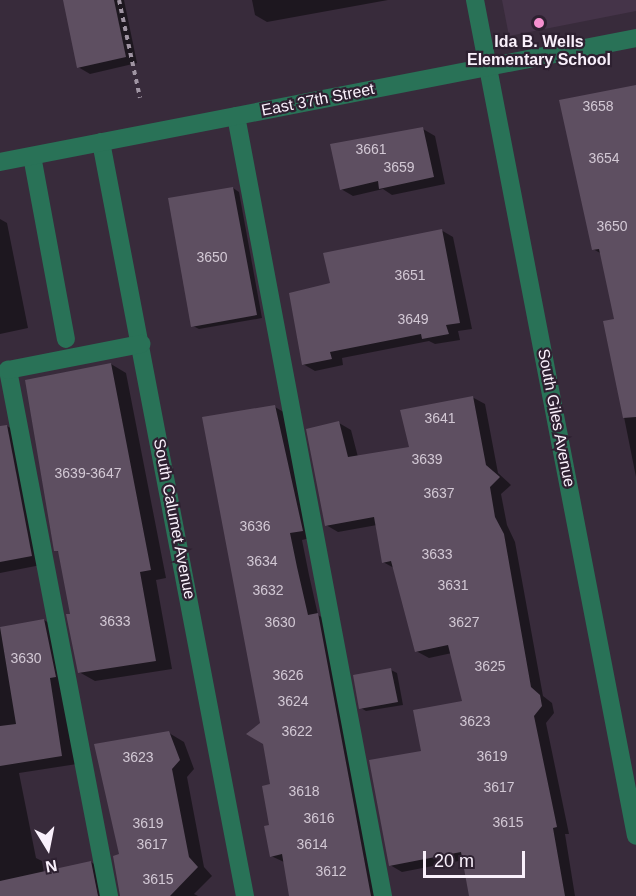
<!DOCTYPE html>
<html>
<head>
<meta charset="utf-8">
<style>
  body { margin:0 }
  #map { position:relative; width:636px; height:896px; overflow:hidden; background:#382b3b; font-family:Helvetica,sans-serif }
  div>[style] { position:absolute }
  .built>* { inset:0; background:#453449 }
  .shadow>* { inset:0; background:#0007 }
  .building>* { inset:0; background:#5e4f61 }
  .path>* { height:4px; margin-top:-2px; transform-origin:0; background:repeating-linear-gradient(90deg,#a095a3 0 4.5px,transparent 0 9px) }
  .minor>* { height:18px; margin:-9px; padding:0 9px; transform-origin:9px; border-radius:9px; background:#297257 }
  .dots>* { width:16px; height:16px; translate:-50% -50%; box-sizing:border-box; border:3px solid #2e2131; border-radius:50% }
  span { translate:-50% -50%; white-space:nowrap; text-align:center; line-height:1.15; -webkit-text-stroke:4.5px #2e2131; paint-order:stroke }
  .number-label { font-size:14px; color:#d2c8d4 }
  .number-label span { -webkit-text-stroke-width:0 }
  .poi-label { font-size:16px; color:#f9f0fb; font-weight:700 }
  .street-label { font-size:16px; color:#f9f0fb }
  .north { position:absolute; left:18px; top:818px; width:60px; height:60px; -webkit-text-stroke:4px #2e2131; paint-order:stroke; rotate:170deg; font-size:16px; font-weight:700; line-height:24px; text-align:center; color:#f9f0fb }
  .north::after { content:''; display:block; margin:auto; width:21px; height:27px; background:#f9f0fb; clip-path:polygon(50% 0,100% 100%,50% 72%,0 100%) }
  .scale { position:absolute; left:423px; top:851px; width:102px; height:27px; box-sizing:border-box; border:3px solid #f9f0fb; border-top:0; padding-left:8px; font-size:18px; line-height:21px; white-space:nowrap; color:#f9f0fb; -webkit-text-stroke:4px #2e2131; paint-order:stroke }
</style>
</head>
<body>
<div id="map">
  <div class="built">
    <div style="clip-path:polygon(502px 0,636px 0,636px 11px,509px 36px)"></div>
  </div>
  <div class="shadow">
    <div style="clip-path:polygon(64px 0,124px 0,137px 63px,90px 74px,78px 67px)"></div>
    <div style="clip-path:polygon(252px 0,388px 0,267px 22px,255px 15px)"></div>
    <div style="clip-path:polygon(636px 87px,636px 477px,605px 322px,615px 320px,602px 254px,593px 249px)"></div>
    <div style="clip-path:polygon(423px 129px,435px 136px,445px 184px,392px 195px,383px 189px,353px 196px,341px 189px)"></div>
    <div style="clip-path:polygon(233px 188px,239px 192px,262px 318px,199px 329px,193px 326px)"></div>
    <div style="clip-path:polygon(0 219px,7px 223px,28px 328px,0 334px)"></div>
    <div style="clip-path:polygon(441px 230px,453px 237px,472px 329px,458px 331px,460px 340px,435px 344px,429px 341px,342px 358px,343px 365px,315px 371px,303px 364px,332px 284px)"></div>
    <div style="clip-path:polygon(111px 364px,126px 373px,166px 578px,156px 580px,172px 669px,95px 681px,79px 672px,72px 615px,60px 553px,56px 550px)"></div>
    <div style="clip-path:polygon(472px 397px,485px 404px,498px 473px,511px 485px,501px 494px,507px 525px,515px 542px,543px 696px,552px 703px,554px 713px,546px 723px,569px 834px,565px 834px,575px 896px,470px 896px,464px 860px,402px 872px,390px 865px,423px 752px,464px 702px,452px 653px,429px 658px,416px 651px,394px 568px,383px 562px,377px 525px,338px 532px,326px 525px,339px 423px,351px 430px,358px 457px,411px 448px)"></div>
    <div style="clip-path:polygon(275px 407px,287px 414px,314px 537px,302px 540px,309px 575px,318px 615px,330px 622px,382px 896px,290px 896px,284px 862px,271px 856px,272px 785px,262px 724px)"></div>
    <div style="clip-path:polygon(7px 426px,22px 435px,46px 564px,0 573px,0 427px)"></div>
    <div style="clip-path:polygon(44px 620px,59px 629px,77px 764px,19px 773px,36px 858px,42px 861px,44px 873px,91px 862px,105px 871px,111px 896px,0 896px,0 628px)"></div>
    <div style="clip-path:polygon(391px 670px,397px 673px,403px 705px,366px 711px,361px 708px)"></div>
    <div style="clip-path:polygon(169px 733px,184px 742px,194px 769px,187px 777px,204px 867px,212px 876px,194px 894px,198px 896px,121px 896px,121px 855px)"></div>
  </div>
  <div class="building">
    <div style="clip-path:polygon(63px 0,114px 0,126px 57px,77px 68px)"></div>
    <div style="clip-path:polygon(636px 85px,636px 417px,623px 418px,603px 321px,614px 319px,599px 249px,592px 250px,559px 100px)"></div>
    <div style="clip-path:polygon(423px 127px,434px 177px,379px 189px,378px 181px,340px 190px,330px 144px)"></div>
    <div style="clip-path:polygon(233px 187px,257px 315px,191px 327px,168px 198px)"></div>
    <div style="clip-path:polygon(442px 229px,460px 323px,446px 325px,449px 334px,422px 339px,421px 334px,330px 352px,332px 359px,302px 365px,289px 293px,330px 283px,323px 253px)"></div>
    <div style="clip-path:polygon(111px 363px,151px 570px,140px 572px,156px 661px,78px 673px,66px 614px,70px 614px,58px 551px,54px 551px,25px 380px)"></div>
    <div style="clip-path:polygon(473px 396px,486px 465px,500px 477px,490px 487px,495px 517px,504px 534px,531px 687px,540px 695px,542px 706px,534px 716px,557px 827px,553px 828px,565px 896px,469px 896px,461px 852px,389px 866px,369px 760px,421px 751px,413px 710px,462px 701px,448px 645px,415px 652px,391px 561px,382px 563px,374px 517px,325px 526px,306px 429px,339px 421px,348px 457px,409px 447px,400px 410px)"></div>
    <div style="clip-path:polygon(275px 405px,303px 531px,290px 533px,297px 567px,308px 615px,318px 613px,371px 896px,289px 896px,282px 854px,270px 857px,264px 826px,269px 825px,262px 786px,270px 784px,263px 744px,246px 734px,260px 723px,202px 417px)"></div>
    <div style="clip-path:polygon(7px 425px,32px 556px,0 562px,0 426px)"></div>
    <div style="clip-path:polygon(44px 619px,56px 677px,50px 678px,62px 756px,0 766px,0 726px,16px 724px,0 627px)"></div>
    <div style="clip-path:polygon(391px 668px,398px 702px,359px 709px,353px 675px)"></div>
    <div style="clip-path:polygon(169px 731px,180px 760px,172px 769px,189px 857px,198px 867px,170px 896px,120px 896px,113px 856px,119px 854px,94px 744px)"></div>
    <div style="clip-path:polygon(91px 861px,98px 896px,0 896px,0 881px)"></div>
  </div>
  <div class="path">
    <div style="left:119px;top:0;width:100px;rotate:77.9deg"></div>
  </div>
  <div class="minor">
    <div style="left:475px;top:0;width:851px;rotate:79.1deg"></div>
    <div style="left:236px;top:116px;width:794px;rotate:79.33deg"></div>
    <div style="left:101px;top:142px;width:768px;rotate:79.19deg"></div>
    <div style="left:32px;top:156px;width:186px;rotate:79.5deg"></div>
    <div style="left:0;top:162px;width:648px;rotate:-11.03deg"></div>
    <div style="left:109px;top:896px;width:536px;rotate:-100.87deg"></div>
    <div style="left:8px;top:370px;width:136px;rotate:-11.1deg"></div>
  </div>
  <div class="dots">
    <div style="left:539px;top:23px;background:#f690d0"></div>
  </div>
  <div class="number-label">
    <span style="left:598px;top:106px">3658</span>
    <span style="left:371px;top:149px">3661</span>
    <span style="left:604px;top:158px">3654</span>
    <span style="left:399px;top:167px">3659</span>
    <span style="left:612px;top:226px">3650</span>
    <span style="left:212px;top:257px">3650</span>
    <span style="left:410px;top:275px">3651</span>
    <span style="left:413px;top:319px">3649</span>
    <span style="left:440px;top:418px">3641</span>
    <span style="left:427px;top:459px">3639</span>
    <span style="left:88px;top:473px">3639-3647</span>
    <span style="left:439px;top:493px">3637</span>
    <span style="left:255px;top:526px">3636</span>
    <span style="left:437px;top:554px">3633</span>
    <span style="left:262px;top:561px">3634</span>
    <span style="left:453px;top:585px">3631</span>
    <span style="left:268px;top:590px">3632</span>
    <span style="left:115px;top:621px">3633</span>
    <span style="left:280px;top:622px">3630</span>
    <span style="left:464px;top:622px">3627</span>
    <span style="left:26px;top:658px">3630</span>
    <span style="left:490px;top:666px">3625</span>
    <span style="left:288px;top:675px">3626</span>
    <span style="left:293px;top:701px">3624</span>
    <span style="left:475px;top:721px">3623</span>
    <span style="left:297px;top:731px">3622</span>
    <span style="left:492px;top:756px">3619</span>
    <span style="left:138px;top:757px">3623</span>
    <span style="left:499px;top:787px">3617</span>
    <span style="left:304px;top:791px">3618</span>
    <span style="left:319px;top:818px">3616</span>
    <span style="left:508px;top:822px">3615</span>
    <span style="left:148px;top:823px">3619</span>
    <span style="left:152px;top:844px">3617</span>
    <span style="left:312px;top:844px">3614</span>
    <span style="left:331px;top:871px">3612</span>
    <span style="left:158px;top:879px">3615</span>
  </div>
  <div class="poi-label">
    <span style="left:539px;top:51px">Ida B. Wells<br>Elementary School</span>
  </div>
  <div class="street-label">
    <span style="left:318px;top:100px;rotate:-11deg">East 37th Street</span>
    <span style="left:556px;top:418px;rotate:79deg">South Giles Avenue</span>
    <span style="left:174px;top:519px;rotate:79deg">South Calumet Avenue</span>
  </div>
  <div class="north">N</div>
  <div class="scale">20 m</div>
</div>
</body>
</html>
